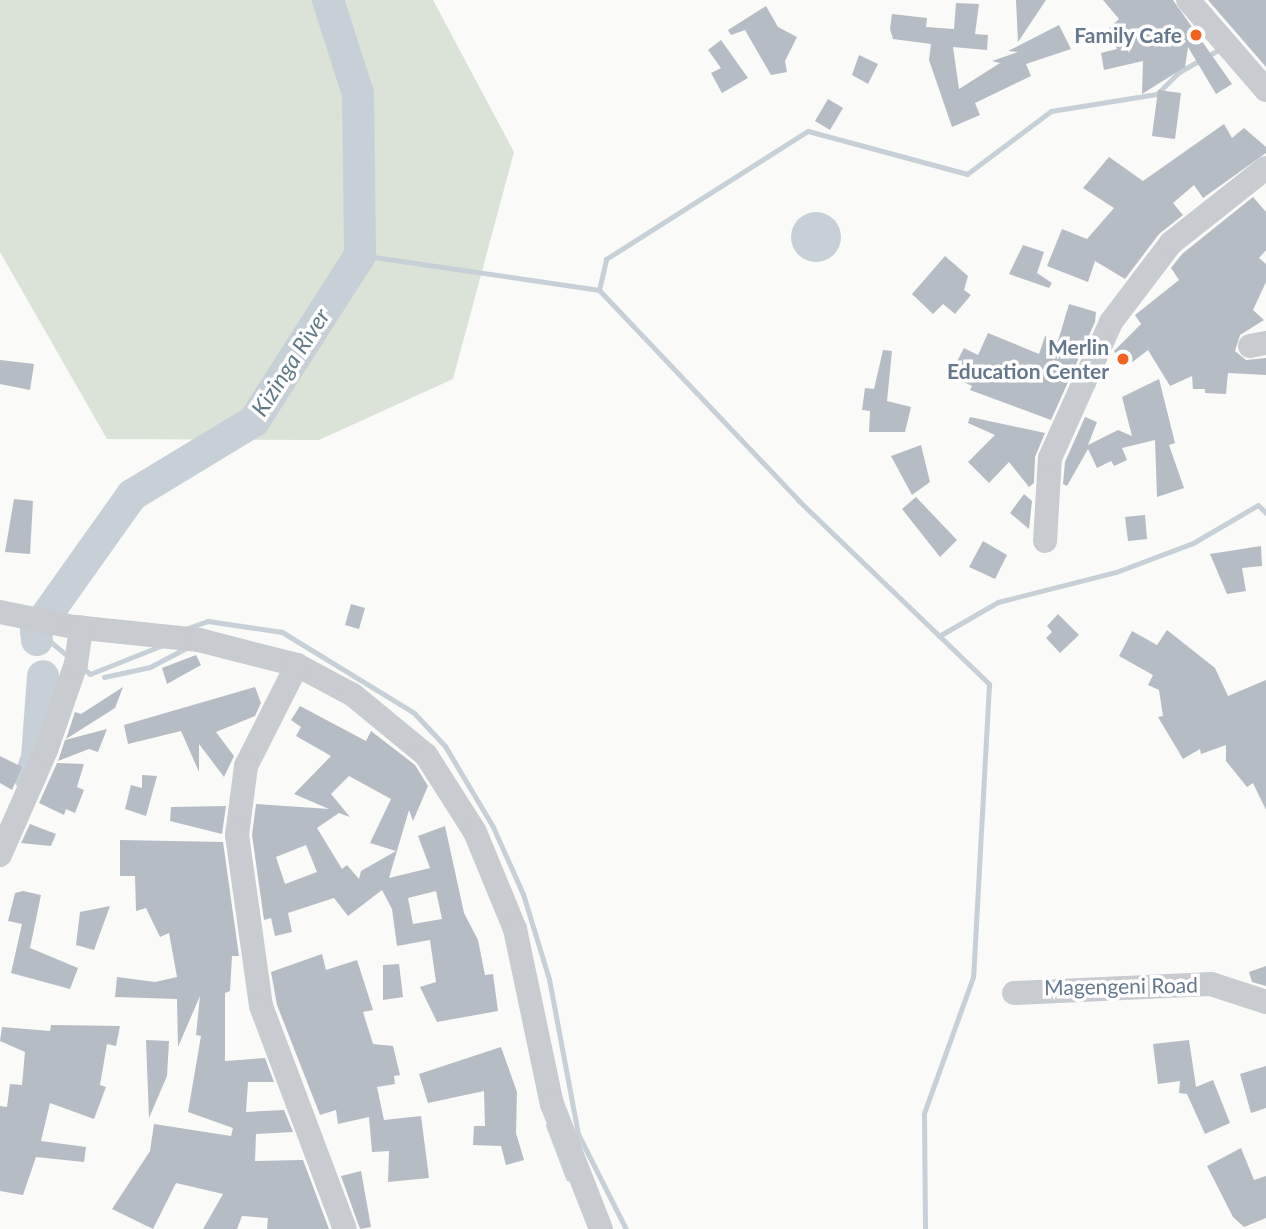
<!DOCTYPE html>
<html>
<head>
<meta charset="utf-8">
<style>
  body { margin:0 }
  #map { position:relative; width:1266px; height:1229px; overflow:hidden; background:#fafaf8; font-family:Lato,sans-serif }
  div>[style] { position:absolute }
  .green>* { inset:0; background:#dbe3d8 }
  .water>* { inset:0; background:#c6d0d6 }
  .round { border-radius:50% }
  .stream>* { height:5px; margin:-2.5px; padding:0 2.5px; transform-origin:2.5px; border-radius:2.5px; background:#c6d0d6 }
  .river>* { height:32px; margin:-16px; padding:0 16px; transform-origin:16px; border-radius:16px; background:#c6d0d6 }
  .building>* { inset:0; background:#b5bcc3 }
  .minor>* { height:24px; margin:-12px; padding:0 12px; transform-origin:12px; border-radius:12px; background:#c8cbd0 }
  .dots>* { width:19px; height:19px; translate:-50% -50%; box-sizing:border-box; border:4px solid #fff; border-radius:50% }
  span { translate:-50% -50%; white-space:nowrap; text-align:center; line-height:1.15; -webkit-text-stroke:7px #fff; paint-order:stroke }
  .poi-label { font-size:21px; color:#66788c; font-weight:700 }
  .right { translate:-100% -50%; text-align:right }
  .street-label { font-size:21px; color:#66788c }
  .water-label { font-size:23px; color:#627a86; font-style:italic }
</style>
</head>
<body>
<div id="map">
  <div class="green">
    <div style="clip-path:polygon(0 0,433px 0,514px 152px,453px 379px,319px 440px,107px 439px,0 252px)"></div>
  </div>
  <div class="water">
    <div class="round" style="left:791px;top:212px;width:50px;height:50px"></div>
  </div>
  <div class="stream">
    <div style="left:360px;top:255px;width:242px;rotate:8.3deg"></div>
    <div style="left:599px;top:290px;width:291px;rotate:46.5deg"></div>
    <div style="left:799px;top:501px;width:264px;rotate:43.9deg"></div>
    <div style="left:989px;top:684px;width:293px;rotate:93.1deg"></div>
    <div style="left:973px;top:977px;width:145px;rotate:109.8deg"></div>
    <div style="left:924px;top:1113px;width:116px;rotate:89.5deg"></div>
    <div style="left:599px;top:290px;width:32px;rotate:-77deg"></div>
    <div style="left:606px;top:259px;width:239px;rotate:-32.4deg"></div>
    <div style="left:808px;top:131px;width:165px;rotate:15.1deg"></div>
    <div style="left:967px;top:174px;width:105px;rotate:-36.9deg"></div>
    <div style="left:1051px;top:111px;width:107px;rotate:-9.1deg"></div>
    <div style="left:1157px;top:94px;width:31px;rotate:-45deg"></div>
    <div style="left:1179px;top:72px;width:47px;rotate:-29.3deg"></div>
    <div style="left:35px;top:629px;width:45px;rotate:39.6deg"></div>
    <div style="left:182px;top:630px;width:28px;rotate:-19deg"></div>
    <div style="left:208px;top:621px;width:75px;rotate:8.5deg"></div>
    <div style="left:282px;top:632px;width:155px;rotate:31.5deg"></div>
    <div style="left:414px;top:713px;width:45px;rotate:46.8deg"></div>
    <div style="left:445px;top:746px;width:94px;rotate:59.3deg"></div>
    <div style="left:493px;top:827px;width:73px;rotate:65.9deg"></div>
    <div style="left:523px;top:894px;width:89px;rotate:73deg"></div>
    <div style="left:549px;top:979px;width:158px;rotate:79.4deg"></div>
    <div style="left:578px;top:1134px;width:106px;rotate:63.2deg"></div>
    <div style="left:939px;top:636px;width:68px;rotate:-30deg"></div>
    <div style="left:998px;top:602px;width:122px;rotate:-14.3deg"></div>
    <div style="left:1116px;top:572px;width:82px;rotate:-20.6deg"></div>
    <div style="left:1193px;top:543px;width:75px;rotate:-30.3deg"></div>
    <div style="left:1258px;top:505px;width:11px;rotate:45deg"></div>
    <div style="left:83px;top:668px;width:9px;rotate:41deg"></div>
    <div style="left:90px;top:674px;width:79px;rotate:-21.7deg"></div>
    <div style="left:104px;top:677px;width:47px;rotate:-12.3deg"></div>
    <div style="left:150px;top:667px;width:43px;rotate:-27.8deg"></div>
    <div style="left:548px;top:1125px;width:57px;rotate:69.3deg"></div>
  </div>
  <div class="river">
    <div style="left:37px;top:640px;width:10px;rotate:-96deg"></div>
    <div style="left:36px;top:630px;width:166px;rotate:-54.6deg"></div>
    <div style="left:132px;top:495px;width:143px;rotate:-31.2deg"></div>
    <div style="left:254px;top:421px;width:197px;rotate:-57.4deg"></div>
    <div style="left:360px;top:255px;width:161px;rotate:-90.7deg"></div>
    <div style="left:358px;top:94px;width:99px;rotate:-107.7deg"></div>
    <div style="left:30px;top:777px;width:20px;rotate:-70deg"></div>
    <div style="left:37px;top:758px;width:82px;rotate:-85.8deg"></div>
  </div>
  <div class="building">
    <div style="clip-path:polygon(1016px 0,1046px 0,1018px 42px)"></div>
    <div style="clip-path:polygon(1103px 0,1173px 0,1232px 84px,1216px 94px,1188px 47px,1185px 67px,1142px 94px,1143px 61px,1104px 70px,1101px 53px,1117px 49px,1106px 31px,1119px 19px)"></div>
    <div style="clip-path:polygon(1208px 0,1266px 0,1266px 67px)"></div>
    <div style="clip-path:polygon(956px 3px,979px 4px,975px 34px,988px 35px,987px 50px,953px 47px,959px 89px,1000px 63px,992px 61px,1018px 52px,1008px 51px,1059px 25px,1071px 49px,1026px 64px,1031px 76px,975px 103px,980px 115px,952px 127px,929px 60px,931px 44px,893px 39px,890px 29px,892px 14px,927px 18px,926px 27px,954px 29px)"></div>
    <div style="clip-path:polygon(766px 6px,778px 27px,797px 37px,785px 61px,787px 72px,771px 75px,745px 30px,731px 35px,728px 30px)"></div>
    <div style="clip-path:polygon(721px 40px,748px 78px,722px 93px,711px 73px,721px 68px,708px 50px)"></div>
    <div style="clip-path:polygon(859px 55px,878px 64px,868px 84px,852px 75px)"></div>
    <div style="clip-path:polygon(1158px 90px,1181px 93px,1175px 139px,1152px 136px)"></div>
    <div style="clip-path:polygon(828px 99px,843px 108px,830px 130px,815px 121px)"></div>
    <div style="clip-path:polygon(1224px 124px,1232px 138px,1244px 128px,1266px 147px,1266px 153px,1203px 198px,1194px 185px,1173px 203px,1183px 215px,1159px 234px,1125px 279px,1095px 261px,1088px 282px,1047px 266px,1062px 229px,1087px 239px,1114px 208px,1083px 188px,1109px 157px,1143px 181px)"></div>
    <div style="clip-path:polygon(1253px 197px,1266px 212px,1266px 250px,1259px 258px,1266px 264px,1266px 282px,1253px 310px,1264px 320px,1240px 335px,1235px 351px,1246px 360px,1266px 358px,1266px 375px,1228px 373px,1226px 394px,1205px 393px,1205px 389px,1193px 389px,1192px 376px,1170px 386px,1148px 350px,1126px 367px,1114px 351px,1141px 324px,1135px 315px,1179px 280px,1171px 268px,1182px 254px)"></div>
    <div style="clip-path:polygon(1023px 245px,1044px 252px,1037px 273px,1052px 283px,1049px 288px,1009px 274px)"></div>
    <div style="clip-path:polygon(945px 256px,968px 276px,964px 290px,971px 295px,955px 314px,943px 304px,933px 314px,912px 294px)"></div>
    <div style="clip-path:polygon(1069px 304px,1096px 312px,1095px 322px,1051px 420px,970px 390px,972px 386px,950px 375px,964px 348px,978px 355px,988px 333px,1039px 354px,1045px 336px,1058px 341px)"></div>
    <div style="clip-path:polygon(883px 350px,892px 351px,887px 401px,911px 407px,905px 432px,869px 432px,870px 411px,862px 410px,865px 388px,874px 389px)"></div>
    <div style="clip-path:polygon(0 360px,34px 364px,30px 390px,0 384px)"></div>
    <div style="clip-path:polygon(1159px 379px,1175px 443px,1169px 445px,1184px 488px,1157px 497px,1155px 440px,1122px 448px,1127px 460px,1114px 466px,1111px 461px,1097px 468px,1088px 449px,1067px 486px,1063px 484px,1065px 462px,1085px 417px,1097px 422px,1088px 445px,1118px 430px,1132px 436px,1122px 397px)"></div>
    <div style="clip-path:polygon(970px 417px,1045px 433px,1035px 457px,1034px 483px,1029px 487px,1009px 462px,989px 483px,968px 462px,995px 435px,968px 423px)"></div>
    <div style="clip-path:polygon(921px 445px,930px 482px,912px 495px,891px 456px)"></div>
    <div style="clip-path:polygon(1024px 494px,1032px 501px,1029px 529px,1010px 513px)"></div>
    <div style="clip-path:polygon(916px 497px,957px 540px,940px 557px,902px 509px)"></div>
    <div style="clip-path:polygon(14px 499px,33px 501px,30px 554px,5px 552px)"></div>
    <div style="clip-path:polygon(1145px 515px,1147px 539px,1128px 541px,1125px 517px)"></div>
    <div style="clip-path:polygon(983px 541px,1007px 555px,995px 579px,969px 567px)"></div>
    <div style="clip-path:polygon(1261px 546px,1262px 566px,1242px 568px,1246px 591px,1227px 594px,1210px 554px)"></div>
    <div style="clip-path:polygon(351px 604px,365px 608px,359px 629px,345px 625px)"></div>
    <div style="clip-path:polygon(1058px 614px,1079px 635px,1060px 653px,1046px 638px,1052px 632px,1047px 626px)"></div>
    <div style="clip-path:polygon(1167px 630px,1215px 668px,1228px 696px,1266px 680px,1266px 810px,1253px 783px,1247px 787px,1226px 761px,1226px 745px,1201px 754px,1200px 749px,1183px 759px,1158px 717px,1163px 716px,1159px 690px,1148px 685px,1153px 675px,1119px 656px,1132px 631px,1157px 645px)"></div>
    <div style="clip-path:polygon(196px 655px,201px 665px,167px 684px,162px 668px)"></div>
    <div style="clip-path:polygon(123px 687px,115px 708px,66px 739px,75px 712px,81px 714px)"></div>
    <div style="clip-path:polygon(255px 687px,261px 703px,255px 716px,216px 732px,234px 756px,224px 777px,199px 744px,199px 772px,181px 731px,128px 744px,124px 725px)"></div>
    <div style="clip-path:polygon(evenodd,300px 706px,366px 741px,371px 731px,415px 765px,428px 786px,413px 821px,409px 810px,389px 878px,430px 868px,418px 836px,445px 826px,464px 913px,478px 940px,485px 975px,493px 974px,498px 1011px,437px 1022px,420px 987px,436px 982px,430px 940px,397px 946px,392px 909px,382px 890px,348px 916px,334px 898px,288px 913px,292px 932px,275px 936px,271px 918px,264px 920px,252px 835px,256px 804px,329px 809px,294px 794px,331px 756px,296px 736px,301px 727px,291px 720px,300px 706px,349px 776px,391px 799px,370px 843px,396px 851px,361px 871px,359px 879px,347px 865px,342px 869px,317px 828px,339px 813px,350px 817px,331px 794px,349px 776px,300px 706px,306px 845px,317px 872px,285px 884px,276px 857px,306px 845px,300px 706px,436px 891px,442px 919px,413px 924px,408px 898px,436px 891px)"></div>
    <div style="clip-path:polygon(107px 729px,98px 752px,89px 749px,58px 761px,65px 740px)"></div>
    <div style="clip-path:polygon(0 756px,22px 767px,12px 790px,0 783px)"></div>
    <div style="clip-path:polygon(57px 763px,84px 764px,77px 787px,84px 790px,75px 813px,66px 809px,64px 815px,39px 803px)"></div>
    <div style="clip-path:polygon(142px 775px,157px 776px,146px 816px,125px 809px,131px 785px,142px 788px)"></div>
    <div style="clip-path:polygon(226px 806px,222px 834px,170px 821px,171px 807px)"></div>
    <div style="clip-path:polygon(30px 824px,56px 834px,51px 846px,21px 843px)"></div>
    <div style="clip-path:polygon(120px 840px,223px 842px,239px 956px,232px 956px,230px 991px,225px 993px,225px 1061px,265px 1058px,274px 1082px,248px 1082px,246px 1112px,284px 1110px,293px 1132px,256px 1134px,255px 1161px,303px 1160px,329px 1229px,267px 1229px,268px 1218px,242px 1216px,237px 1229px,203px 1229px,223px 1194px,176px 1183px,153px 1229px,112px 1209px,150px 1151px,154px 1124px,231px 1136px,233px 1128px,188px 1112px,201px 1036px,196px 1035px,200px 996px,178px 1047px,177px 999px,115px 997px,117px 977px,155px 982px,177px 977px,169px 933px,160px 937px,146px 908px,136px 911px,135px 876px,120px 876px)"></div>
    <div style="clip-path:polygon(23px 891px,41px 895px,30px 948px,78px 968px,70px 989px,11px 973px,22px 924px,8px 921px,15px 893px)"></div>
    <div style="clip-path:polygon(110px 906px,94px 950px,76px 945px,80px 912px)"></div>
    <div style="clip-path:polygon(322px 954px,326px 970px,357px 960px,373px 1010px,363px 1012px,373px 1044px,393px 1046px,400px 1075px,394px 1076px,395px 1084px,377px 1087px,384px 1120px,421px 1116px,429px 1178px,388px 1182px,389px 1151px,372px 1152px,369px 1117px,338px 1124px,336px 1110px,320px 1115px,277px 1005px,271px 972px)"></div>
    <div style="clip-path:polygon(399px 964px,403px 997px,383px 1000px,383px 965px)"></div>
    <div style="clip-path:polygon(1266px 966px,1266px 986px,1252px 982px,1249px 972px)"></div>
    <div style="clip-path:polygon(51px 1025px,120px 1026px,116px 1046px,107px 1044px,100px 1085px,106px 1087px,94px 1119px,50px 1103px,41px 1141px,86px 1147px,84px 1162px,36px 1157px,23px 1195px,0 1191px,0 1106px,7px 1107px,10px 1084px,22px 1085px,25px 1052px,0 1041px,2px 1027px,50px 1031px)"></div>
    <div style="clip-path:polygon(146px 1040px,169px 1041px,167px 1076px,149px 1118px)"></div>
    <div style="clip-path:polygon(1189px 1040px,1196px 1087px,1213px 1080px,1230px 1123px,1205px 1134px,1187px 1094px,1179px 1093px,1180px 1081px,1158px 1084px,1153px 1044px)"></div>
    <div style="clip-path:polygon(501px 1047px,517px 1092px,516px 1133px,524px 1160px,506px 1165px,501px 1146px,473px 1145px,474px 1126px,485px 1126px,484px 1091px,428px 1103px,419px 1074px)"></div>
    <div style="clip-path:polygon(1266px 1066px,1266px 1108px,1251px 1113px,1240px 1074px)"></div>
    <div style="clip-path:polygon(1241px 1148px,1254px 1180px,1266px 1176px,1266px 1218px,1244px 1227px,1233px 1217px,1207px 1166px)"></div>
    <div style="clip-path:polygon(361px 1171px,371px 1227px,360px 1229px,341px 1176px)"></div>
  </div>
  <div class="minor">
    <div style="left:1188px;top:0;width:119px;rotate:49.1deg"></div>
    <div style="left:1250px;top:346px;width:16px;rotate:-11deg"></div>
    <div style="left:1045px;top:541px;width:83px;rotate:-86.6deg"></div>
    <div style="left:1050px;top:458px;width:149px;rotate:-65.8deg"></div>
    <div style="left:1111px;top:322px;width:99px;rotate:-52.8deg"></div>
    <div style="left:1171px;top:243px;width:121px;rotate:-38.3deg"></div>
    <div style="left:0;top:612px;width:76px;rotate:11.5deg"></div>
    <div style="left:74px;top:627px;width:126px;rotate:5.9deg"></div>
    <div style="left:199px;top:640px;width:101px;rotate:14.3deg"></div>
    <div style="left:297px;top:665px;width:64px;rotate:28.2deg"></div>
    <div style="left:353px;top:695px;width:94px;rotate:39.4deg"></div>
    <div style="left:426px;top:755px;width:91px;rotate:57.5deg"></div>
    <div style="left:475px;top:832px;width:105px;rotate:67.6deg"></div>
    <div style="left:515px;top:929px;width:179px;rotate:78.1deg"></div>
    <div style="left:552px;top:1104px;width:134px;rotate:68.6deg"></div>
    <div style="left:297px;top:665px;width:113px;rotate:116.8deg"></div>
    <div style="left:246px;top:766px;width:70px;rotate:97.4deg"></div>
    <div style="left:237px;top:835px;width:173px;rotate:82deg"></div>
    <div style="left:261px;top:1006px;width:238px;rotate:69.4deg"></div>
    <div style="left:0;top:855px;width:115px;rotate:-66.3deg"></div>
    <div style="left:46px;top:750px;width:91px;rotate:-70.8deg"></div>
    <div style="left:76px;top:664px;width:37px;rotate:-82deg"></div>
    <div style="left:1014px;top:993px;width:197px;rotate:-2.6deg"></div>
    <div style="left:1211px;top:984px;width:58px;rotate:18.1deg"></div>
  </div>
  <div class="dots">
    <div style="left:1196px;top:35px;background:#f4601d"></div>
    <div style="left:1123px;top:359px;background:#f4601d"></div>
  </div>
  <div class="poi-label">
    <span class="right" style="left:1182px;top:35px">Family Cafe</span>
    <span class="right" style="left:1109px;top:359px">Merlin<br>Education Center</span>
  </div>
  <div class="street-label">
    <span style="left:1121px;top:986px;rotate:-1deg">Magengeni Road</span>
  </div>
  <div class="water-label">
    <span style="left:290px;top:362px;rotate:-57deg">Kizinga River</span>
  </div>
</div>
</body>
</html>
